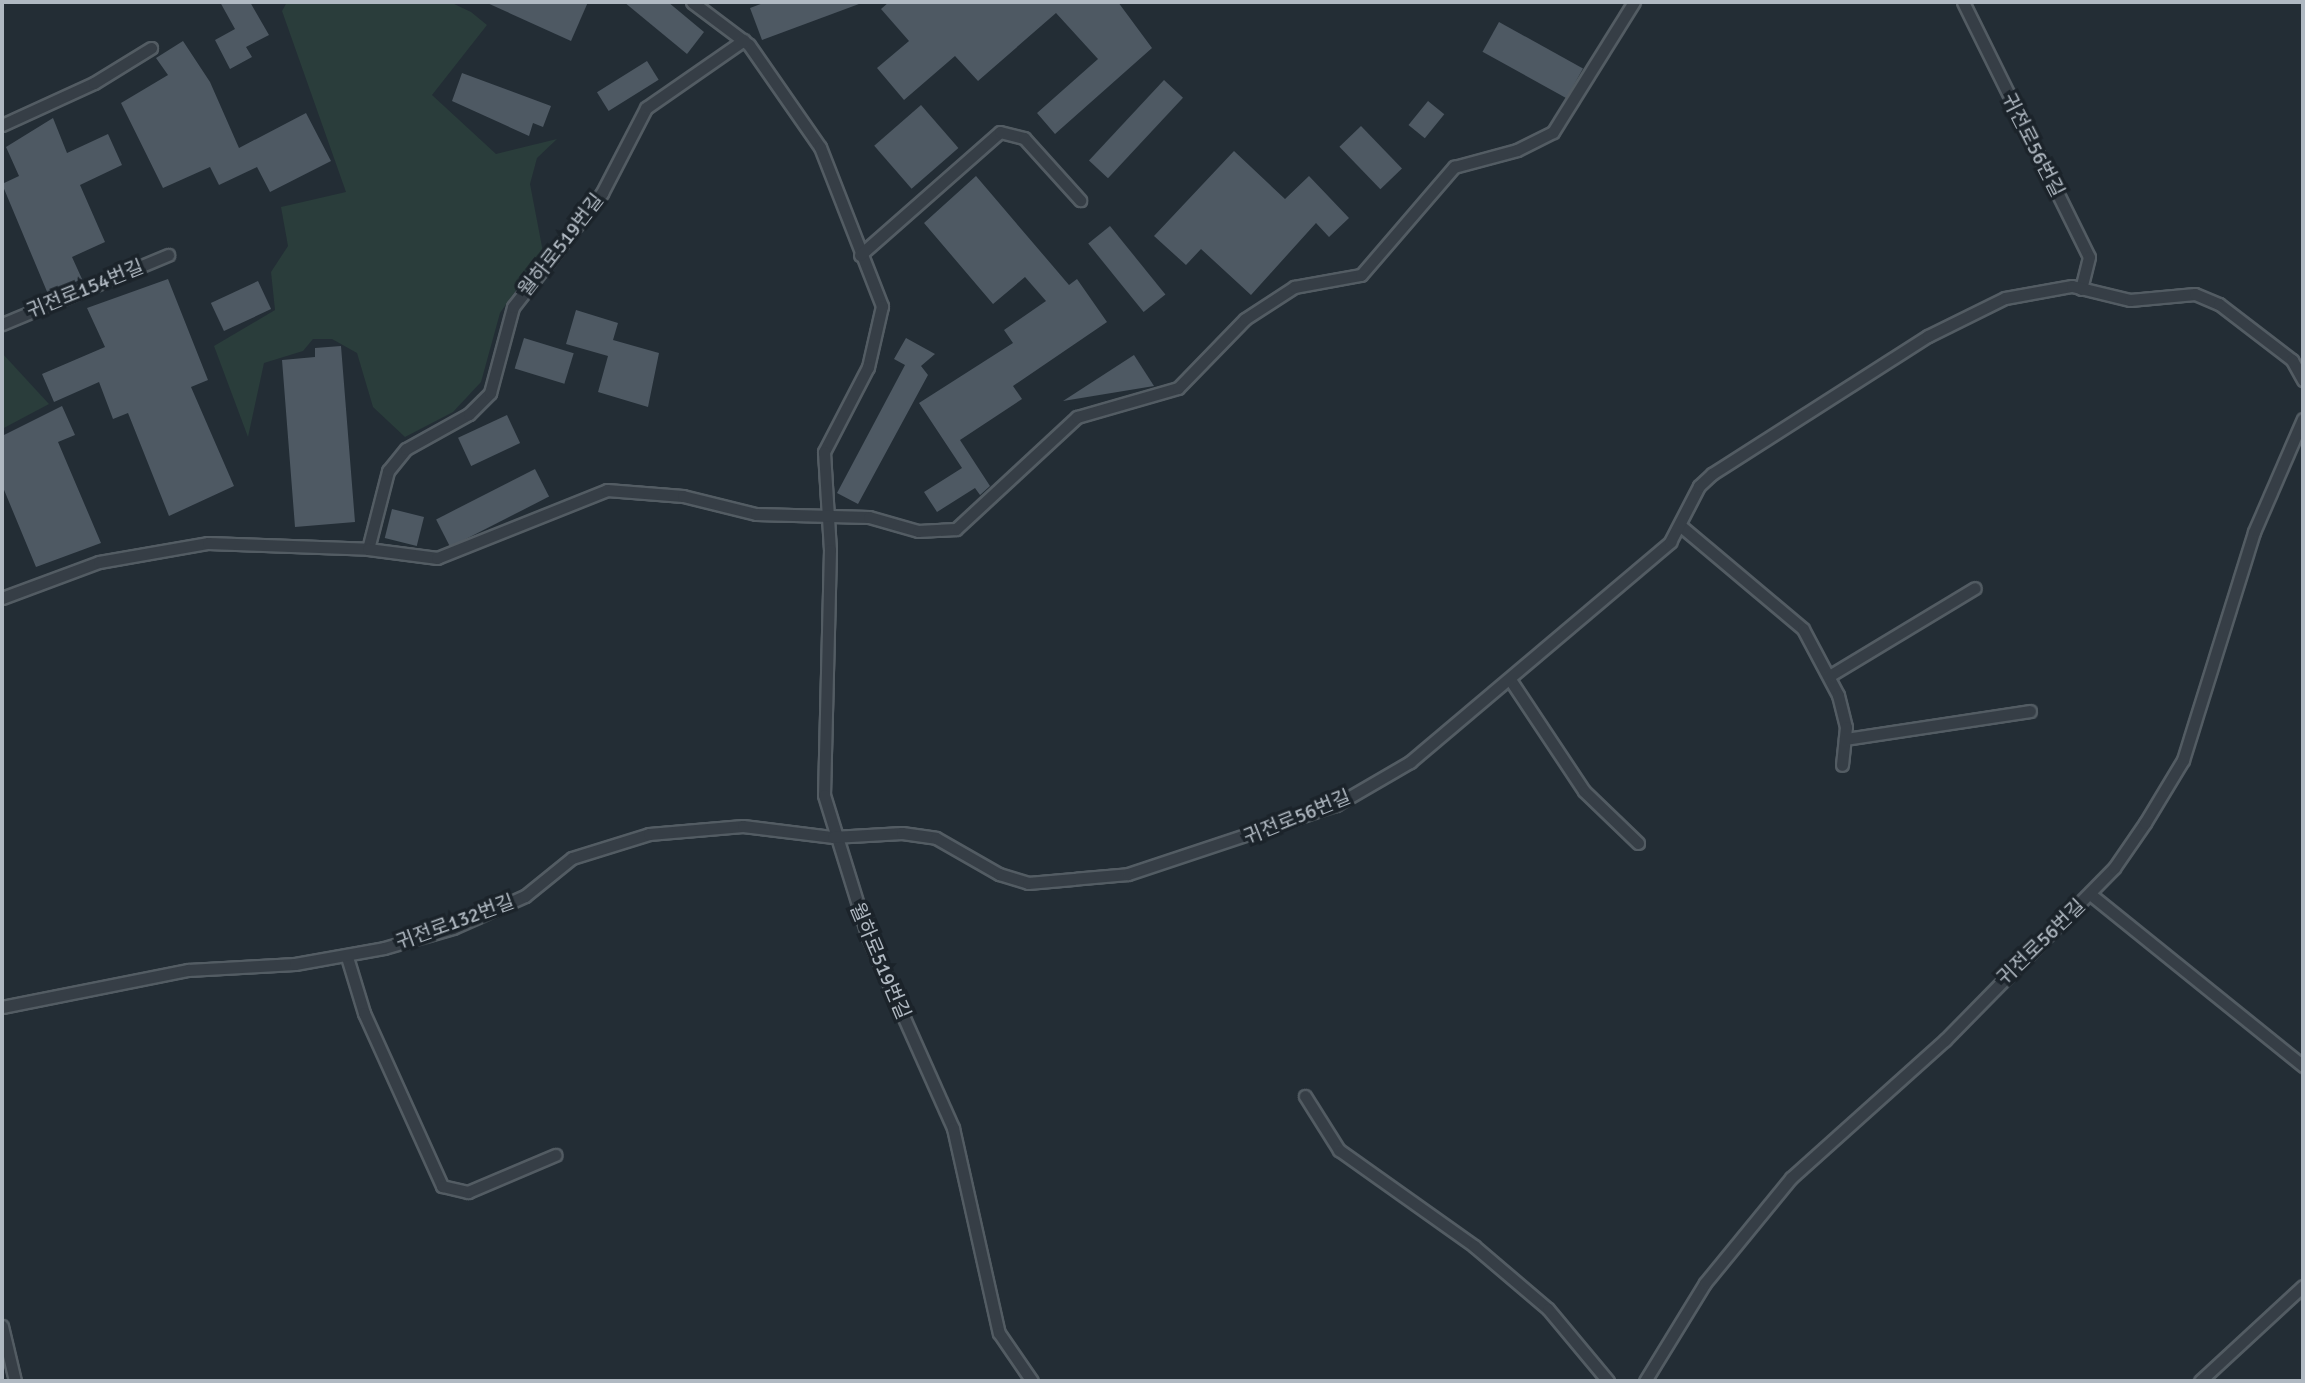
<!DOCTYPE html>
<html>
<head>
<meta charset="utf-8">
<style>
  body { margin:0 }
  #map { position:relative; width:2305px; height:1383px; overflow:hidden; background:#232d35; font-family:Signika,"Noto Sans KR",sans-serif }
  div>[style] { position:absolute }
  [style*='--x'] { left:calc(var(--x)*1px); top:calc(var(--y)*1px); width:calc(var(--w)*1px); rotate:calc(var(--a)*1deg) }
  .green>* { inset:0; background:#2a3d3b }
  .building>* { inset:0; background:#4e5963; transform-origin:0 0 }
  .roads { filter:drop-shadow(2px 0 #535c63) drop-shadow(-2px 0 #535c63) drop-shadow(0 2px #535c63) drop-shadow(0 -2px #535c63) }
  .lane>* { height:11px; margin:-5.5px; padding:0 5.5px; transform-origin:5.5px; border-radius:5.5px; background:#363e46 }
  span { translate:-50% -50%; white-space:nowrap; text-align:center; line-height:1.15; -webkit-text-stroke:7px #1b232a; paint-order:stroke }
  .street-label { font-size:20px; color:#b0b9c2 }
  .frame { position:absolute; inset:0; border:4px solid #b0b9c2; pointer-events:none }
</style>
</head>
<body>
<div id="map">
  <div class="green">
    <i style="clip-path:polygon(287px 2px,450px 2px,471px 12px,487px 25px,432px 95px,496px 154px,557px 139px,537px 158px,530px 184px,543px 252px,500px 313px,481px 382px,453px 412px,405px 437px,373px 407px,357px 353px,332px 339px,313px 339px,303px 351px,264px 363px,248px 437px,214px 346px,275px 310px,271px 272px,288px 246px,281px 207px,346px 192px,282px 11px)"></i>
    <i style="clip-path:polygon(2px 353px,49px 404px,2px 429px)"></i>
  </div>
  <div class="building">
    <i style="clip-path:polygon(220px 2px,250px 2px,269px 35px,246px 47px,252px 57px,230px 69px,215px 40px,235px 29px)"></i>
    <i style="clip-path:polygon(485px 2px,588px 2px,571px 41px)"></i>
    <i style="clip-path:polygon(624px 2px,668px 2px,704px 32px,687px 54px)"></i>
    <i style="clip-path:polygon(766px 2px,858px 2px,859px 4px,762px 40px,750px 8px)"></i>
    <i style="clip-path:polygon(889px 2px,1118px 2px,1152px 48px,1055px 134px,1037px 113px,1098px 59px,1056px 13px,978px 81px,955px 56px,904px 100px,877px 68px,909px 41px,881px 9px)"></i>
    <i style="left:1499px;top:22px;width:96px;height:34px;rotate:29deg"></i>
    <i style="clip-path:polygon(183px 41px,210px 82px,239px 148px,306px 113px,331px 161px,270px 192px,257px 167px,219px 185px,210px 167px,163px 188px,121px 103px,168px 75px,156px 58px)"></i>
    <i style="left:647px;top:61px;width:22px;height:59px;rotate:58deg"></i>
    <i style="clip-path:polygon(462px 73px,551px 106px,543px 127px,533px 123px,529px 136px,452px 101px)"></i>
    <i style="left:1164px;top:80px;width:26px;height:110px;rotate:43deg"></i>
    <i style="left:1428px;top:101px;width:21px;height:31px;rotate:39deg"></i>
    <i style="left:921px;top:105px;width:57px;height:62px;rotate:49deg"></i>
    <i style="clip-path:polygon(53px 118px,67px 153px,108px 134px,122px 165px,80px 185px,105px 242px,72px 257px,82px 279px,48px 294px,2px 184px,19px 176px,6px 147px)"></i>
    <i style="left:1361px;top:126px;width:59px;height:30px;rotate:46deg"></i>
    <i style="clip-path:polygon(1234px 151px,1285px 199px,1309px 176px,1349px 218px,1329px 237px,1316px 223px,1251px 295px,1201px 249px,1186px 265px,1154px 236px)"></i>
    <i style="clip-path:polygon(976px 176px,1069px 285px,1077px 279px,1107px 322px,1013px 386px,1022px 399px,960px 440px,990px 486px,980px 495px,975px 488px,937px 512px,924px 492px,962px 468px,919px 403px,1013px 343px,1004px 330px,1046px 301px,1025px 277px,993px 304px,924px 223px)"></i>
    <i style="left:1110px;top:226px;width:88px;height:28px;rotate:51deg"></i>
    <i style="clip-path:polygon(168px 279px,208px 380px,191px 387px,234px 486px,169px 516px,128px 413px,113px 419px,99px 382px,54px 402px,42px 374px,105px 347px,87px 308px)"></i>
    <i style="left:258px;top:281px;width:31px;height:52px;rotate:65deg"></i>
    <i style="clip-path:polygon(576px 310px,618px 323px,613px 340px,659px 353px,648px 407px,598px 392px,608px 356px,566px 344px)"></i>
    <i style="left:524px;top:338px;width:52px;height:32px;rotate:17deg"></i>
    <i style="clip-path:polygon(906px 338px,935px 354px,921px 366px,928px 375px,858px 504px,837px 493px,905px 365px,894px 359px)"></i>
    <i style="clip-path:polygon(341px 346px,355px 522px,295px 527px,282px 360px,315px 357px,315px 348px)"></i>
    <i style="clip-path:polygon(1134px 355px,1154px 386px,1063px 401px)"></i>
    <i style="clip-path:polygon(62px 406px,75px 435px,58px 442px,101px 543px,36px 567px,2px 485px,2px 436px)"></i>
    <i style="left:507px;top:415px;width:31px;height:54px;rotate:65deg"></i>
    <i style="left:535px;top:469px;width:31px;height:111px;rotate:63deg"></i>
    <i style="left:392px;top:509px;width:33px;height:30px;rotate:14deg"></i>
  </div>
  <div class="roads">
    <div class="lane">
      <i style="--x:692;--y:2;--w:71;--a:37"></i>
      <i style="--x:749;--y:45;--w:124;--a:55.2"></i>
      <i style="--x:820;--y:147;--w:171;--a:68.7"></i>
      <i style="--x:882;--y:306;--w:63;--a:102.9"></i>
      <i style="--x:868;--y:367;--w:96;--a:117.4"></i>
      <i style="--x:824;--y:452;--w:98;--a:86.5"></i>
      <i style="--x:830;--y:550;--w:245;--a:91.4"></i>
      <i style="--x:824;--y:795;--w:149;--a:72.8"></i>
      <i style="--x:868;--y:937;--w:209;--a:66"></i>
      <i style="--x:953;--y:1128;--w:210;--a:77.4"></i>
      <i style="--x:999;--y:1333;--w:58;--a:55.5"></i>
      <i style="--x:1963;--y:2;--w:284;--a:63.7"></i>
      <i style="--x:2089;--y:257;--w:33;--a:104"></i>
      <i style="--x:2;--y:125;--w:101;--a:-24.5"></i>
      <i style="--x:94;--y:83;--w:67;--a:-31.6"></i>
      <i style="--x:860;--y:255;--w:186;--a:-41.3"></i>
      <i style="--x:1000;--y:132;--w:25;--a:14"></i>
      <i style="--x:1024;--y:138;--w:84;--a:47.9"></i>
      <i style="--x:2;--y:324;--w:180;--a:-22.6"></i>
      <i style="--x:1682;--y:527;--w:158;--a:40.1"></i>
      <i style="--x:1803;--y:629;--w:75;--a:62.1"></i>
      <i style="--x:1838;--y:695;--w:33;--a:76"></i>
      <i style="--x:1846;--y:727;--w:38;--a:96"></i>
      <i style="--x:368;--y:549;--w:81;--a:-75.6"></i>
      <i style="--x:388;--y:471;--w:28;--a:-51"></i>
      <i style="--x:406;--y:449;--w:72;--a:-29.1"></i>
      <i style="--x:469;--y:414;--w:30;--a:-45"></i>
      <i style="--x:490;--y:393;--w:89;--a:-75"></i>
      <i style="--x:513;--y:307;--w:145;--a:-52"></i>
      <i style="--x:602;--y:193;--w:96;--a:-62.6"></i>
      <i style="--x:646;--y:108;--w:119;--a:-34.8"></i>
      <i style="--x:2;--y:598;--w:103;--a:-20.4"></i>
      <i style="--x:99;--y:562;--w:111;--a:-9.9"></i>
      <i style="--x:208;--y:543;--w:160;--a:2.1"></i>
      <i style="--x:368;--y:549;--w:70;--a:7.4"></i>
      <i style="--x:437;--y:558;--w:183;--a:-21.8"></i>
      <i style="--x:607;--y:490;--w:76;--a:4.5"></i>
      <i style="--x:683;--y:496;--w:75;--a:13.9"></i>
      <i style="--x:756;--y:514;--w:113;--a:1.5"></i>
      <i style="--x:869;--y:517;--w:51;--a:15.9"></i>
      <i style="--x:918;--y:531;--w:38;--a:-3"></i>
      <i style="--x:956;--y:529;--w:165;--a:-42.8"></i>
      <i style="--x:1077;--y:417;--w:105;--a:-16"></i>
      <i style="--x:1178;--y:388;--w:96;--a:-45.8"></i>
      <i style="--x:1245;--y:319;--w:59;--a:-33.1"></i>
      <i style="--x:1294;--y:287;--w:68;--a:-10.2"></i>
      <i style="--x:1361;--y:275;--w:143;--a:-49.3"></i>
      <i style="--x:1454;--y:167;--w:65;--a:-15.1"></i>
      <i style="--x:1517;--y:150;--w:40;--a:-26.6"></i>
      <i style="--x:1553;--y:132;--w:153;--a:-58.1"></i>
      <i style="--x:1829;--y:676;--w:170;--a:-31.1"></i>
      <i style="--x:1511;--y:681;--w:132;--a:56.4"></i>
      <i style="--x:1584;--y:791;--w:75;--a:43.9"></i>
      <i style="--x:1845;--y:739;--w:187;--a:-8.6"></i>
      <i style="--x:2090;--y:894;--w:274;--a:38.9"></i>
      <i style="--x:347;--y:957;--w:59;--a:73.1"></i>
      <i style="--x:364;--y:1013;--w:190;--a:65.7"></i>
      <i style="--x:442;--y:1186;--w:27;--a:13"></i>
      <i style="--x:468;--y:1192;--w:95;--a:-23"></i>
      <i style="--x:2;--y:1007;--w:190;--a:-11.3"></i>
      <i style="--x:188;--y:970;--w:107;--a:-3.2"></i>
      <i style="--x:295;--y:964;--w:90;--a:-10.2"></i>
      <i style="--x:384;--y:948;--w:72;--a:-16.2"></i>
      <i style="--x:453;--y:928;--w:79;--a:-24"></i>
      <i style="--x:525;--y:896;--w:60;--a:-39"></i>
      <i style="--x:572;--y:858;--w:81;--a:-17.3"></i>
      <i style="--x:649;--y:834;--w:94;--a:-4.9"></i>
      <i style="--x:743;--y:826;--w:91;--a:7"></i>
      <i style="--x:833;--y:837;--w:69;--a:-3.3"></i>
      <i style="--x:902;--y:833;--w:34;--a:8"></i>
      <i style="--x:936;--y:838;--w:73;--a:29.7"></i>
      <i style="--x:999;--y:874;--w:30;--a:17"></i>
      <i style="--x:1028;--y:883;--w:100;--a:-5.1"></i>
      <i style="--x:1128;--y:874;--w:219;--a:-18.4"></i>
      <i style="--x:1336;--y:805;--w:86;--a:-30.2"></i>
      <i style="--x:1410;--y:762;--w:341;--a:-40.2"></i>
      <i style="--x:1670;--y:542;--w:63;--a:-62.6"></i>
      <i style="--x:1699;--y:486;--w:18;--a:-43"></i>
      <i style="--x:1712;--y:474;--w:256;--a:-32.6"></i>
      <i style="--x:1928;--y:336;--w:86;--a:-26.3"></i>
      <i style="--x:2005;--y:298;--w:68;--a:-10.2"></i>
      <i style="--x:2072;--y:286;--w:60;--a:13.6"></i>
      <i style="--x:2130;--y:300;--w:65;--a:-5.3"></i>
      <i style="--x:2195;--y:294;--w:26;--a:23"></i>
      <i style="--x:2219;--y:304;--w:92;--a:37.5"></i>
      <i style="--x:2292;--y:360;--w:23;--a:61"></i>
      <i style="--x:1305;--y:1096;--w:64;--a:57.8"></i>
      <i style="--x:1339;--y:1150;--w:166;--a:35.4"></i>
      <i style="--x:1474;--y:1246;--w:97;--a:40.4"></i>
      <i style="--x:1548;--y:1309;--w:94;--a:50.2"></i>
      <i style="--x:2;--y:1326;--w:57;--a:76.7"></i>
      <i style="--x:1645;--y:1381;--w:115;--a:-58.5"></i>
      <i style="--x:1705;--y:1283;--w:136;--a:-50.7"></i>
      <i style="--x:1791;--y:1178;--w:207;--a:-41.9"></i>
      <i style="--x:1945;--y:1040;--w:241;--a:-45.5"></i>
      <i style="--x:2114;--y:868;--w:55;--a:-55.4"></i>
      <i style="--x:2145;--y:823;--w:74;--a:-58.9"></i>
      <i style="--x:2183;--y:760;--w:239;--a:-72.7"></i>
      <i style="--x:2254;--y:532;--w:123;--a:-66.6"></i>
      <i style="--x:2200;--y:1381;--w:140;--a:-42.7"></i>
    </div>
  </div>
  <div class="street-label">
    <span style="left:2033px;top:145px;rotate:63deg">귀전로56번길</span>
    <span style="left:561px;top:245px;rotate:-52deg">월하로519번길</span>
    <span style="left:85px;top:289px;rotate:-22deg">귀전로154번길</span>
    <span style="left:1297px;top:817px;rotate:-22deg">귀전로56번길</span>
    <span style="left:455px;top:922px;rotate:-20deg">귀전로132번길</span>
    <span style="left:2041px;top:942px;rotate:-44deg">귀전로56번길</span>
    <span style="left:880px;top:961px;rotate:67deg">월하로519번길</span>
  </div>
  <div class="frame"></div>
</div>
</body>
</html>
